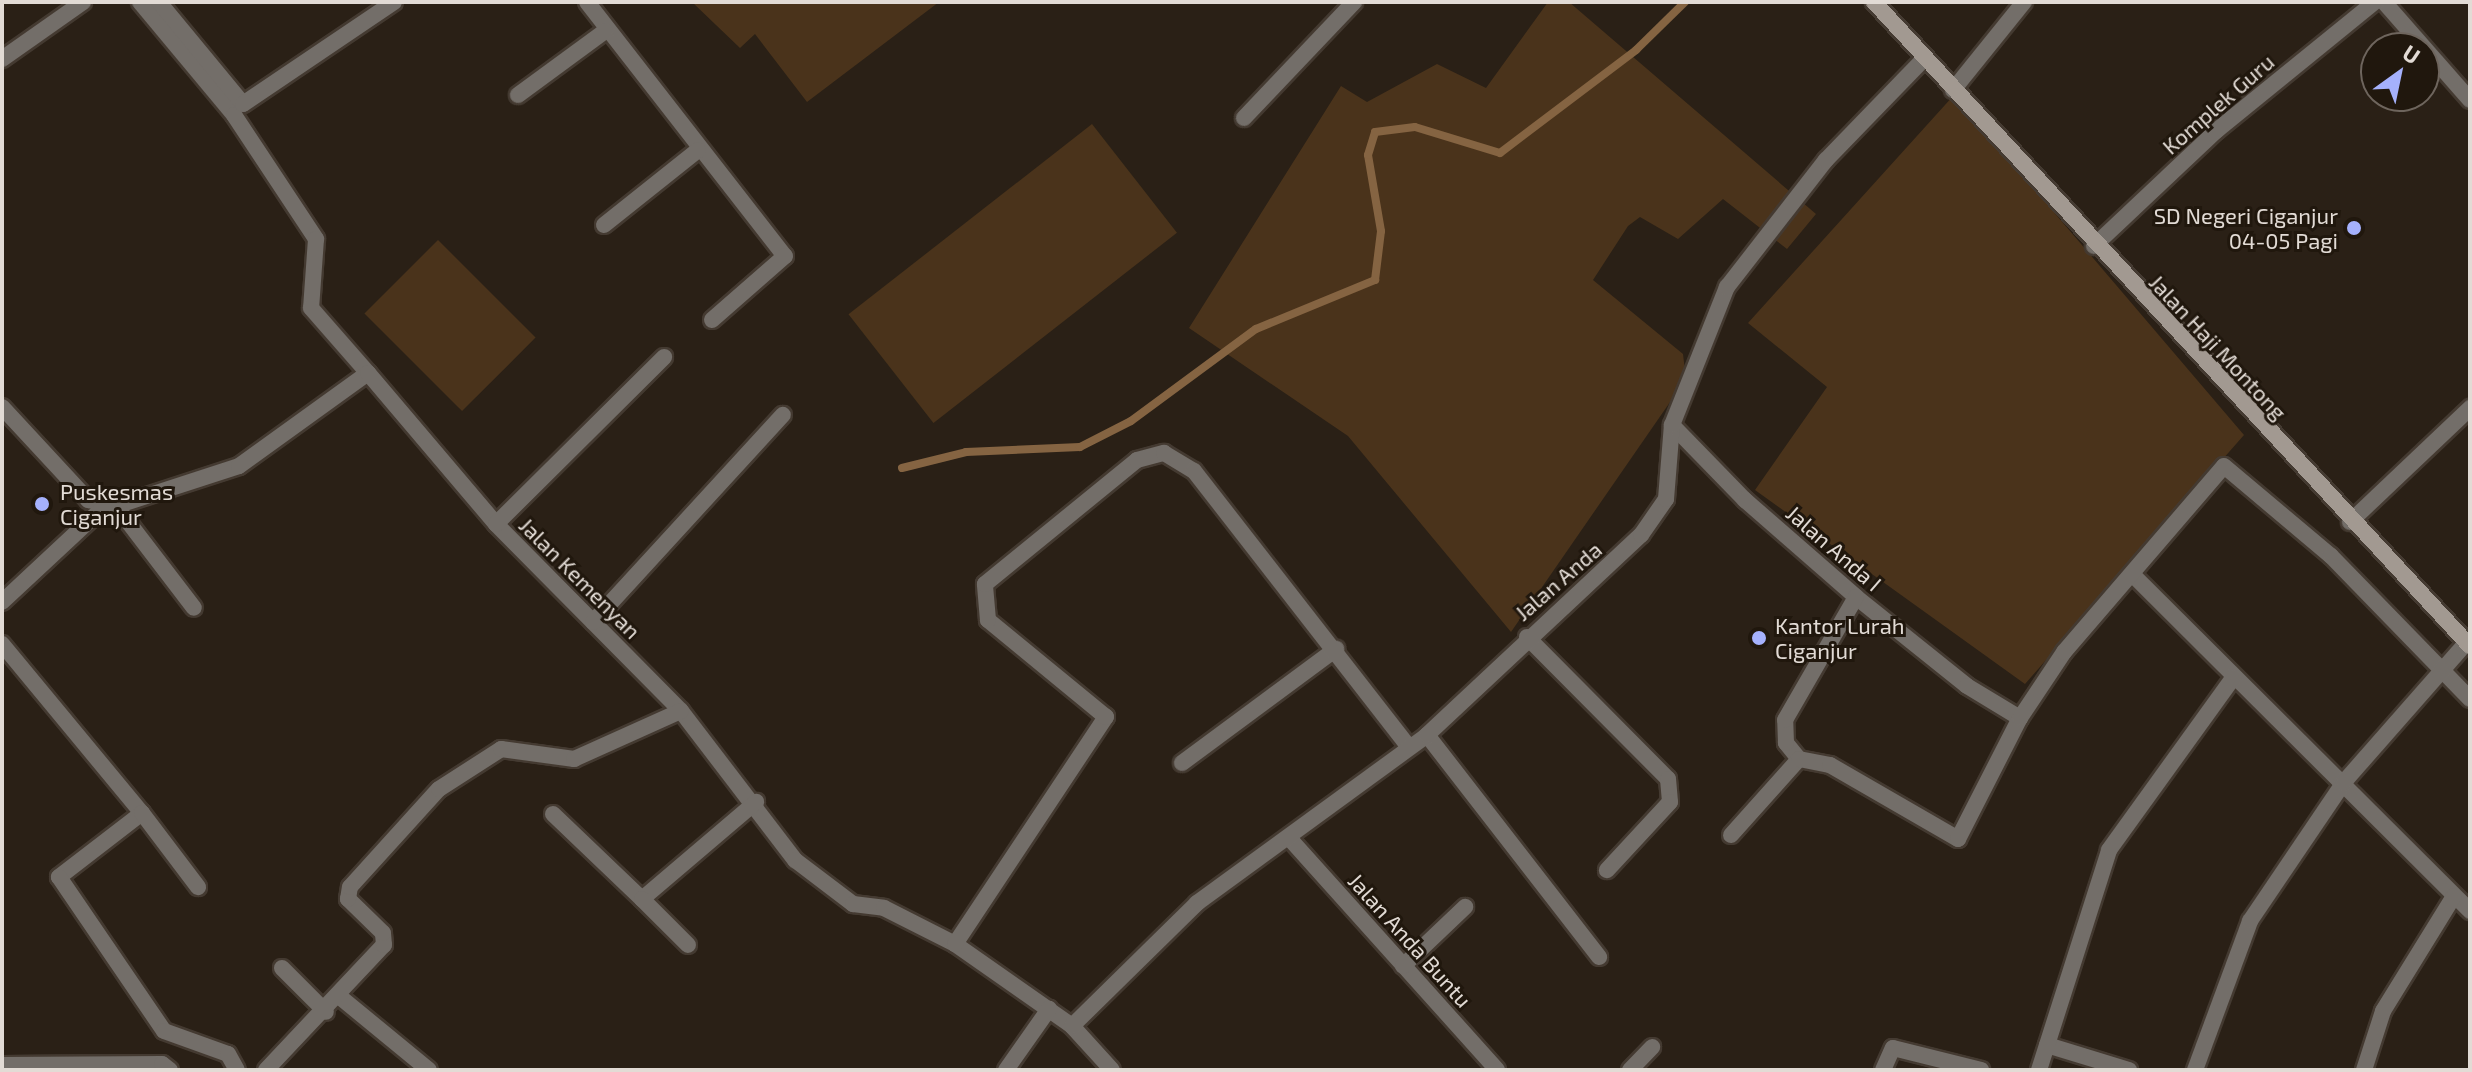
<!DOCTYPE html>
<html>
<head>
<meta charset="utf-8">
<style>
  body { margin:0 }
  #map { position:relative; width:2472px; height:1072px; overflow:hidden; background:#2a2016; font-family:"Exo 2",sans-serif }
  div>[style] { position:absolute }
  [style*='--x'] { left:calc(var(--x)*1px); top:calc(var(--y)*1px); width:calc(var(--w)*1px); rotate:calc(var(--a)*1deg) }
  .green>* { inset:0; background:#4a331b; transform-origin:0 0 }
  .stream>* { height:8px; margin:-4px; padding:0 4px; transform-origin:4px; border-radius:4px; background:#856442 }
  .roads { filter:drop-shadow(2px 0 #443a31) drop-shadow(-2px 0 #443a31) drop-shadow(0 2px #443a31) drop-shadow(0 -2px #443a31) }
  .street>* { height:16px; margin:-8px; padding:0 8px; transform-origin:8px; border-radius:8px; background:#736e69 }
  .secondary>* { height:16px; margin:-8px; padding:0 8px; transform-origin:8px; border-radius:8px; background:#a29991 }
  .dots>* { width:22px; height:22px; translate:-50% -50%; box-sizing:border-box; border:4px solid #20170d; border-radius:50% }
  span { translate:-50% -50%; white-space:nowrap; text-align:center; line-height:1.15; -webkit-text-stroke:6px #20170d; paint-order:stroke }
  .street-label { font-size:22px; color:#e2dbd5 }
  .poi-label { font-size:22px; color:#e2dbd5 }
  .right { translate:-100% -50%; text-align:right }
  .left { translate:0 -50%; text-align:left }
  .frame { position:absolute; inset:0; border:4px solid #e2dbd5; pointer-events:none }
  .north { position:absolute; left:2360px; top:32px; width:80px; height:80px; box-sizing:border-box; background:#20170d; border:2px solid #6e655d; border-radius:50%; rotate:33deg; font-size:22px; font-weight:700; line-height:32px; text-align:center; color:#e2dbd5 }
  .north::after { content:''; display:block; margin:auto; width:28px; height:36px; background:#a5b1fc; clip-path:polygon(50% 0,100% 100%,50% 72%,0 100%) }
</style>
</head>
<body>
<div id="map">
  <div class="green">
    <i style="clip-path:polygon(692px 2px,939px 2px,807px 102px,755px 34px,740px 48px)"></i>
    <i style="clip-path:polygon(1548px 2px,1569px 2px,1816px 214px,1787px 249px,1723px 199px,1678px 239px,1640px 217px,1628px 226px,1593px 280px,1683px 354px,1686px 379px,1511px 632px,1348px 436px,1189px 328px,1341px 86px,1367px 102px,1437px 64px,1486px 88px)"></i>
    <i style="clip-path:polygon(1954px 95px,2244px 435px,2025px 684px,1755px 490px,1827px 387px,1748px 323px)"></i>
    <i style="left:1092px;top:124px;width:138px;height:309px;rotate:52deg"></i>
    <i style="left:438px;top:240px;width:138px;height:104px;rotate:45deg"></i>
  </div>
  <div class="stream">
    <i style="--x:902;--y:468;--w:66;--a:-14"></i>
    <i style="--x:966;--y:452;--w:114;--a:-2.5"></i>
    <i style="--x:1080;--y:447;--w:57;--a:-27"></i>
    <i style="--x:1131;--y:421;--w:155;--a:-36.4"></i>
    <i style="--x:1256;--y:329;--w:129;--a:-22.4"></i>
    <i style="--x:1375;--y:280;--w:49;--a:-83"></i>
    <i style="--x:1381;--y:231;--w:77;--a:-99.7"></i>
    <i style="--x:1368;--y:155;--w:24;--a:-73"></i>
    <i style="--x:1375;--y:132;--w:40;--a:-7.1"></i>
    <i style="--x:1415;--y:127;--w:89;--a:17"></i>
    <i style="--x:1500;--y:153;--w:171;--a:-37.1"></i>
    <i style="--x:1636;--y:50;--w:69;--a:-44.4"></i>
  </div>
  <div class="roads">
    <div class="street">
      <i style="--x:140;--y:2;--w:147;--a:50.2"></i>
      <i style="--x:234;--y:115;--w:149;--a:56.5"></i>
      <i style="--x:316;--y:239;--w:69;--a:94.1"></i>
      <i style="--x:311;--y:308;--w:86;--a:48.8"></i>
      <i style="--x:159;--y:2;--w:132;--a:50.5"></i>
      <i style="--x:243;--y:104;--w:182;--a:-34"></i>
      <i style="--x:587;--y:2;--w:322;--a:52.1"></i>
      <i style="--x:785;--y:256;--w:97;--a:138.8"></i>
      <i style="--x:2384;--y:2;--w:130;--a:48.7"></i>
      <i style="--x:2;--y:59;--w:99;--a:-35.1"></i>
      <i style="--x:1953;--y:90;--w:113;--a:-51.1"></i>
      <i style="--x:518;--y:95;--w:108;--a:-36.3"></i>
      <i style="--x:1244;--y:118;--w:160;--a:-46.5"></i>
      <i style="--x:604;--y:225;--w:120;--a:-38.6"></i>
      <i style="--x:2094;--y:246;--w:168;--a:-43.3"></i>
      <i style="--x:2216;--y:131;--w:205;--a:-39.1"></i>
      <i style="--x:2;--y:407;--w:127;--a:47.2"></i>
      <i style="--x:88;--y:500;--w:29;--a:12"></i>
      <i style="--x:116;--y:506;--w:129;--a:-18"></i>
      <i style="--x:239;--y:466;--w:159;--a:-35.8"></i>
      <i style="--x:368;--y:373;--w:198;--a:49.7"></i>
      <i style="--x:496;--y:524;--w:263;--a:45.3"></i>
      <i style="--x:681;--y:711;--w:188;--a:52.6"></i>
      <i style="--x:795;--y:860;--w:73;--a:37.2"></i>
      <i style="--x:853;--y:904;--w:31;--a:7"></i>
      <i style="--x:884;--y:908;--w:80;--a:26.9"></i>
      <i style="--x:955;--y:944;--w:143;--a:35"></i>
      <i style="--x:1072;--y:1026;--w:59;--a:47.7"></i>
      <i style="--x:1672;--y:425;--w:105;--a:45.8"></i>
      <i style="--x:1745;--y:500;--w:147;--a:41.1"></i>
      <i style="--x:1856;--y:597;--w:142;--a:38.7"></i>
      <i style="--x:1967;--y:686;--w:62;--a:31.1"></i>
      <i style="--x:116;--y:506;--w:128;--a:52.6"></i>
      <i style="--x:2350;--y:522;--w:166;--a:-43.5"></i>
      <i style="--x:496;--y:524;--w:237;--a:-44.8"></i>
      <i style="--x:2133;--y:575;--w:476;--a:44.9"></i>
      <i style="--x:2;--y:602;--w:141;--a:-43"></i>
      <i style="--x:593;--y:622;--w:281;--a:-47.5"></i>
      <i style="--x:1527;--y:637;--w:200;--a:45.2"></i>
      <i style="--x:1668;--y:779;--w:23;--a:85"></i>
      <i style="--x:1670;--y:802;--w:93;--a:132.8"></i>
      <i style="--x:2;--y:644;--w:219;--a:50.4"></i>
      <i style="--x:142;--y:813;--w:105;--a:142.4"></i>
      <i style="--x:59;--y:877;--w:186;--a:55.7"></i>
      <i style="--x:164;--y:1031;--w:68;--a:19.8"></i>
      <i style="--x:228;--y:1054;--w:18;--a:61"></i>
      <i style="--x:1427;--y:735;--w:281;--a:52.2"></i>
      <i style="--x:1799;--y:759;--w:21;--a:-129"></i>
      <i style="--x:1786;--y:743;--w:23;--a:-92"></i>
      <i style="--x:1785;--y:720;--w:142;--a:-60"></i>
      <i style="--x:1182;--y:763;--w:192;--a:-36.5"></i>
      <i style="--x:142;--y:813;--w:93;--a:52.9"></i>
      <i style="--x:553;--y:814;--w:123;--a:43.7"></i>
      <i style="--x:642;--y:899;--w:150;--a:-40.4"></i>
      <i style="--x:1731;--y:835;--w:102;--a:-48.2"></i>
      <i style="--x:1799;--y:759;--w:32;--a:11"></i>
      <i style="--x:1830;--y:765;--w:148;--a:30"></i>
      <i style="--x:1958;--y:839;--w:136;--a:-62.9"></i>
      <i style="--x:2020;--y:718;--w:79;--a:-56.3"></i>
      <i style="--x:2064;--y:652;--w:245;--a:-49.3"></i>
      <i style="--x:2224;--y:466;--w:140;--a:40.1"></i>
      <i style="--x:2331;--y:556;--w:199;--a:45.8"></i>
      <i style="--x:1290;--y:839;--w:310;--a:48.1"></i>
      <i style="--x:642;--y:899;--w:65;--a:45"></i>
      <i style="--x:955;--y:944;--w:273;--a:-56.4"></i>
      <i style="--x:1106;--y:717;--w:153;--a:-140.6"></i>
      <i style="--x:988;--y:620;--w:36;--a:-95"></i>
      <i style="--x:985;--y:584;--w:196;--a:-39.2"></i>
      <i style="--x:1137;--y:460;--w:28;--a:-15"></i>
      <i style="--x:1164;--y:453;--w:35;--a:31"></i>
      <i style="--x:1194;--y:471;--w:350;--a:52.1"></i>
      <i style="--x:1403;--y:966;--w:86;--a:-43.6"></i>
      <i style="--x:282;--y:968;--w:62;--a:45"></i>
      <i style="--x:340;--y:997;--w:115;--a:39.4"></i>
      <i style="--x:1072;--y:1026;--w:175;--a:-44.5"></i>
      <i style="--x:1197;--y:903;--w:285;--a:-36.1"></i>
      <i style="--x:1427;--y:735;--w:293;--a:-43.1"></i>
      <i style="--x:1641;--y:535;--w:44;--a:-55.2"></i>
      <i style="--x:1666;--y:499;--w:74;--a:-85.4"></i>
      <i style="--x:1672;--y:425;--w:149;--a:-68.3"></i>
      <i style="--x:1727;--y:287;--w:161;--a:-52.1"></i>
      <i style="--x:1826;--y:160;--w:139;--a:-45.9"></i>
      <i style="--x:2047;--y:1045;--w:86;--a:17"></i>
      <i style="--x:2;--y:1065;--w:160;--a:-0.4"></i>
      <i style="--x:162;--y:1064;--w:10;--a:37"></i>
      <i style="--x:266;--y:1070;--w:172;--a:-46.7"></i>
      <i style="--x:384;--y:945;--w:12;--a:-95"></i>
      <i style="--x:383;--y:933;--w:49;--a:-135.8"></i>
      <i style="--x:348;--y:899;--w:12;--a:-81"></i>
      <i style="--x:350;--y:887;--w:132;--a:-47.8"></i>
      <i style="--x:439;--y:789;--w:74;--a:-32.8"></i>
      <i style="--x:501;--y:749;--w:74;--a:7.8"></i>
      <i style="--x:574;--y:759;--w:117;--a:-24.2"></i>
      <i style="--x:1006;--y:1070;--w:75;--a:-54.8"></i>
      <i style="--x:1630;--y:1070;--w:32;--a:-46"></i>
      <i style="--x:1883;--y:1070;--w:24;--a:-66"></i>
      <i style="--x:1893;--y:1048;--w:91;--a:14"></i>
      <i style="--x:2039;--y:1070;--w:231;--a:-72.3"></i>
      <i style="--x:2109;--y:850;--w:213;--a:-54.2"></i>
      <i style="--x:2195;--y:1070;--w:159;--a:-69.7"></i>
      <i style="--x:2250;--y:921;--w:168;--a:-55.9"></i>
      <i style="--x:2344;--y:782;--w:185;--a:-48.7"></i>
      <i style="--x:2364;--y:1070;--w:62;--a:-72.1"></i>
      <i style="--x:2383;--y:1011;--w:135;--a:-58.3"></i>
    </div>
    <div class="secondary">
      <i style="--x:1874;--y:2;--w:877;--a:47.22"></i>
    </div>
  </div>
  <div class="dots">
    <i style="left:2354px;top:228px;background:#a5b1fc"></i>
    <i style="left:42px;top:504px;background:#a5b1fc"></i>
    <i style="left:1759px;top:638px;background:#a5b1fc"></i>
  </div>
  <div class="street-label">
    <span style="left:2218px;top:104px;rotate:-41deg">Komplek Guru</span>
    <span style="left:2218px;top:347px;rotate:47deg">Jalan Haji Montong</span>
    <span style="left:1834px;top:548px;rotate:41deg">Jalan Anda I</span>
    <span style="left:580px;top:578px;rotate:45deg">Jalan Kemenyan</span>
    <span style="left:1558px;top:581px;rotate:-41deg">Jalan Anda</span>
    <span style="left:1410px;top:940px;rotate:48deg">Jalan Anda Buntu</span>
  </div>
  <div class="poi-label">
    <span class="right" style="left:2338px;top:228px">SD Negeri Ciganjur<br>04-05 Pagi</span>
    <span class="left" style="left:60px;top:504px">Puskesmas<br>Ciganjur</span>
    <span class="left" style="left:1775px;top:638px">Kantor Lurah<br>Ciganjur</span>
  </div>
  <div class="frame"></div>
  <div class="north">U</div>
</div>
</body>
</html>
